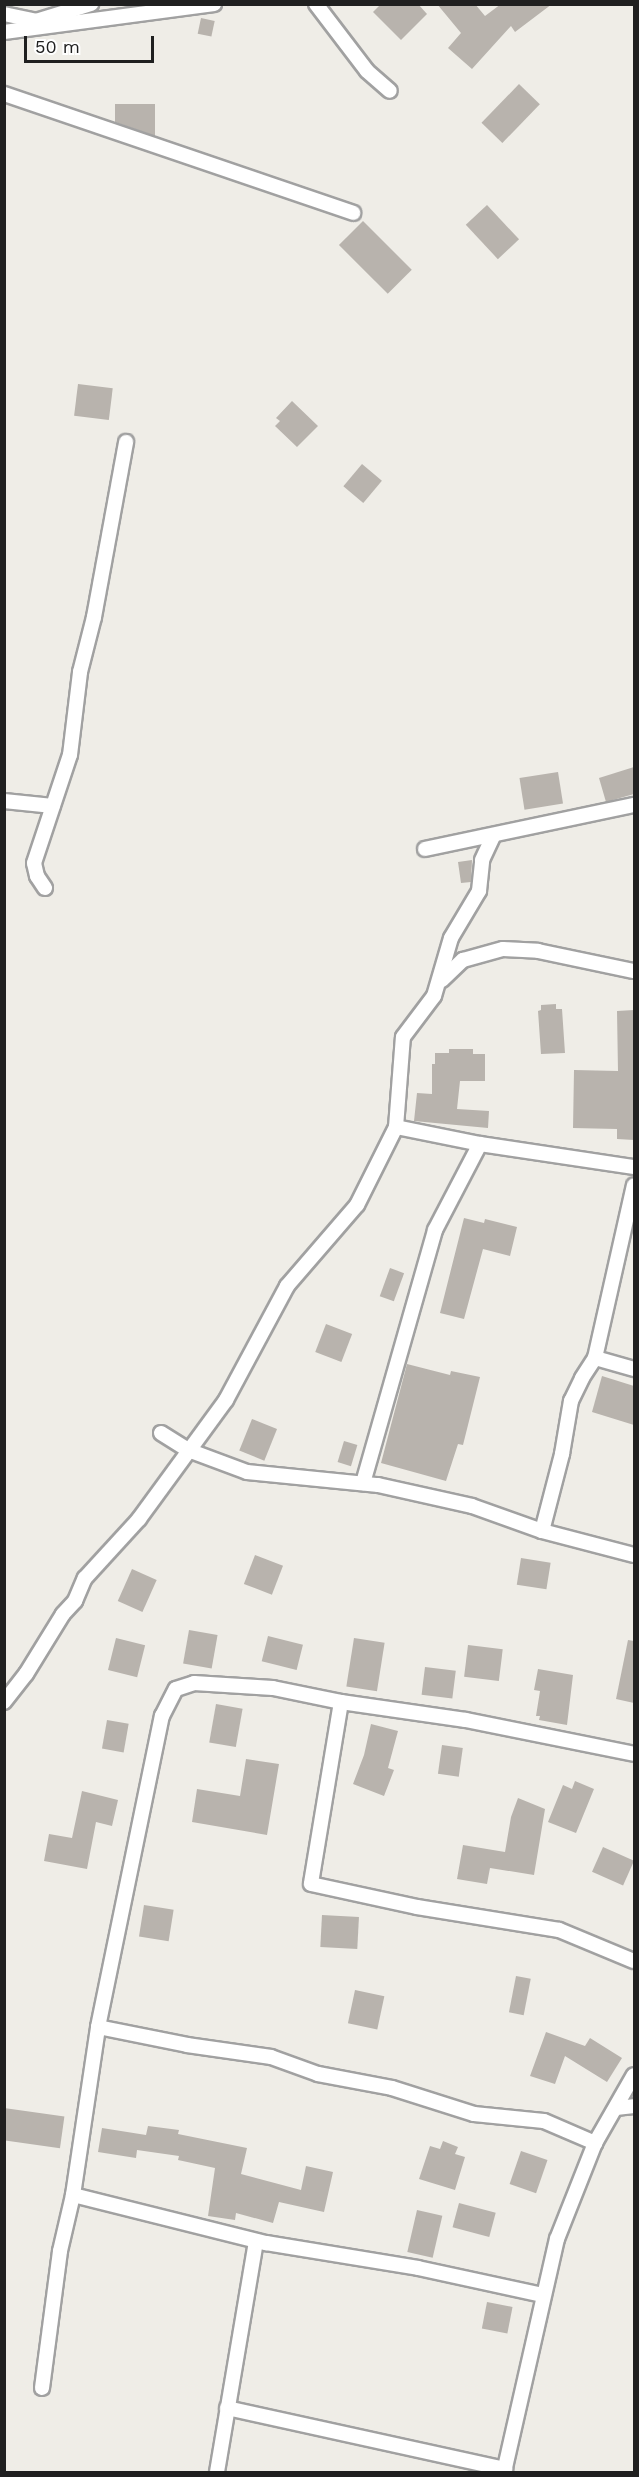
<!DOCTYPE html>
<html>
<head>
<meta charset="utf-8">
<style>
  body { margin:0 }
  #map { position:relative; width:639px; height:2477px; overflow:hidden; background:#efede7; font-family:"Work Sans",sans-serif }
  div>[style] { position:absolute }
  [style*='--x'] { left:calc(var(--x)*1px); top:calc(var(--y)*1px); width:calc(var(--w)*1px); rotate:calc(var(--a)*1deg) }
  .building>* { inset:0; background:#b8b3ad; transform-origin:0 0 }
  .roads { filter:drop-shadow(2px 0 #a1a1a1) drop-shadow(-2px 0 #a1a1a1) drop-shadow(0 2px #a1a1a1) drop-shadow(0 -2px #a1a1a1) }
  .minor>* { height:14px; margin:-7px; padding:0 7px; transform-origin:7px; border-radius:7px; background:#fff }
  span { translate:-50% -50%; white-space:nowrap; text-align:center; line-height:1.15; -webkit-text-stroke:6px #fff; paint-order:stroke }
  .frame { position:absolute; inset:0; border:6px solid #202020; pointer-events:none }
  .scale { position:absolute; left:24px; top:36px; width:130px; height:27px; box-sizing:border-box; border:3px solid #202020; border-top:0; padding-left:8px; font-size:18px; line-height:21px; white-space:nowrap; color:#202020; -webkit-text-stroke:4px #fff; paint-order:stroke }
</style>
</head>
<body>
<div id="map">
  <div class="building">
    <i style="clip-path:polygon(381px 4px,418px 4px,427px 14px,401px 40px,373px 12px)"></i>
    <i style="clip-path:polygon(437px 4px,475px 4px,485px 16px,501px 4px,552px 4px,515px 32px,511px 26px,472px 69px,448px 48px,461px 33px)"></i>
    <i style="left:201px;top:18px;width:14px;height:16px;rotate:12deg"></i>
    <i style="left:519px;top:84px;width:29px;height:54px;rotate:44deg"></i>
    <i style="clip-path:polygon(115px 104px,155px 104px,155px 136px,115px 122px)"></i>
    <i style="left:487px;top:205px;width:47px;height:29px;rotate:47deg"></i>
    <i style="left:363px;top:221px;width:69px;height:34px;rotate:45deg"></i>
    <i style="left:78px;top:384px;width:35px;height:32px;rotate:7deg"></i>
    <i style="clip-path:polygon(292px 401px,318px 426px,297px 447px,275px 426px,280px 421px,276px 418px)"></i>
    <i style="left:362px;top:464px;width:26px;height:29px;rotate:40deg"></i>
    <i style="clip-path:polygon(634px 767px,634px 794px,606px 802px,599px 778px)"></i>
    <i style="left:558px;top:772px;width:32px;height:39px;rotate:81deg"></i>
    <i style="clip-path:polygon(472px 860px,471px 882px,461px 883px,458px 862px)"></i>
    <i style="clip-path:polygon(556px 1004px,556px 1009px,562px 1009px,565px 1053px,541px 1054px,538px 1011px,541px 1010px,541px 1005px)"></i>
    <i style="clip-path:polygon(634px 1010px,634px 1140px,617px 1139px,617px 1129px,573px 1128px,574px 1070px,618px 1071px,617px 1011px)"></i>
    <i style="clip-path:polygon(449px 1049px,473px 1049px,473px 1054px,485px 1054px,485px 1081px,460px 1081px,457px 1109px,489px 1111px,488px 1128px,414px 1121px,417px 1093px,432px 1094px,432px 1064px,435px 1064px,435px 1053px,449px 1053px)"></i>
    <i style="clip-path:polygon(464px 1218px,484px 1223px,485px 1219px,517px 1227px,510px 1256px,483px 1249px,464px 1319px,440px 1313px)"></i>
    <i style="left:390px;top:1268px;width:15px;height:30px;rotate:20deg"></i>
    <i style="left:326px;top:1324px;width:28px;height:30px;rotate:21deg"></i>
    <i style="clip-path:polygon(407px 1364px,450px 1375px,451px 1371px,480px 1377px,463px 1445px,458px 1444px,446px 1481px,381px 1463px)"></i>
    <i style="clip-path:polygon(602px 1376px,634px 1386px,634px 1425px,592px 1412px)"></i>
    <i style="left:252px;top:1419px;width:27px;height:34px;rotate:22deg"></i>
    <i style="left:344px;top:1441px;width:14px;height:22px;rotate:17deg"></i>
    <i style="left:255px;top:1555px;width:30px;height:31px;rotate:21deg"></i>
    <i style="left:521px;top:1558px;width:30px;height:27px;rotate:9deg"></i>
    <i style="left:132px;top:1569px;width:27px;height:35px;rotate:24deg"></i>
    <i style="left:189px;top:1630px;width:29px;height:34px;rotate:10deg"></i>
    <i style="left:268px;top:1636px;width:36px;height:26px;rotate:14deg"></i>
    <i style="left:116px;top:1638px;width:30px;height:33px;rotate:14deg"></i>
    <i style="left:354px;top:1638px;width:31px;height:49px;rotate:9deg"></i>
    <i style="clip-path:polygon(628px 1640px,634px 1641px,634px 1703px,616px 1699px)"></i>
    <i style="left:468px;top:1645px;width:35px;height:32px;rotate:7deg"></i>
    <i style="left:425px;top:1667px;width:31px;height:28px;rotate:7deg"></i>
    <i style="clip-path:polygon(538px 1669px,573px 1675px,567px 1725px,539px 1720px,540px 1716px,536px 1716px,540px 1691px,534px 1690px)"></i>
    <i style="left:216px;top:1704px;width:27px;height:39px;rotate:10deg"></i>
    <i style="left:107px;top:1720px;width:22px;height:29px;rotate:10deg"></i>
    <i style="clip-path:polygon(371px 1724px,398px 1731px,388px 1768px,394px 1770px,384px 1796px,353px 1784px,364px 1755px)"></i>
    <i style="left:442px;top:1745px;width:21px;height:29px;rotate:8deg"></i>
    <i style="clip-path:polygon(246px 1759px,279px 1764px,267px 1835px,192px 1822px,197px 1789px,240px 1796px)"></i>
    <i style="clip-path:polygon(575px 1781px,594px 1789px,576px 1833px,548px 1822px,563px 1785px,572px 1789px)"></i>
    <i style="clip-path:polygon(82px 1791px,118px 1800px,112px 1826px,96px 1822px,87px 1869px,44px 1861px,49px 1834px,72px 1838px)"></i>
    <i style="clip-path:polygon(518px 1798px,545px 1809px,534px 1875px,490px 1868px,487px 1884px,457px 1879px,463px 1845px,505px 1852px,511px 1817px)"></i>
    <i style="left:603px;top:1847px;width:34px;height:27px;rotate:24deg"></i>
    <i style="left:144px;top:1905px;width:30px;height:32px;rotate:9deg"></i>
    <i style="left:322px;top:1915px;width:37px;height:32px;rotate:3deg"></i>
    <i style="left:516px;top:1976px;width:15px;height:37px;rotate:11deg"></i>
    <i style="left:355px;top:1990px;width:30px;height:34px;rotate:12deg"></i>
    <i style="clip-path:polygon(546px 2032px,585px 2046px,590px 2038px,622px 2058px,607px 2082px,565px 2056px,555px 2084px,530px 2076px)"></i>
    <i style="left:4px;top:2108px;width:61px;height:32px;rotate:8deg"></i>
    <i style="clip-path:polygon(148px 2126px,179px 2130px,178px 2134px,247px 2148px,241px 2174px,301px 2190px,306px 2166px,333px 2172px,324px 2212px,279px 2202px,273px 2223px,236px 2213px,235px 2220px,208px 2216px,215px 2168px,178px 2160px,179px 2156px,137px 2150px,136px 2158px,98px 2152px,102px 2128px,146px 2135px)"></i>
    <i style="clip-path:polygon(443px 2141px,458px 2147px,455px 2154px,465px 2157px,455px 2190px,419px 2179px,430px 2146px,440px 2149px)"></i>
    <i style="left:521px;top:2151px;width:28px;height:35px;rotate:19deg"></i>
    <i style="left:459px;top:2203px;width:38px;height:25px;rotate:15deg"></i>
    <i style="left:417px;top:2210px;width:26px;height:43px;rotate:13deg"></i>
    <i style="left:487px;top:2302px;width:26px;height:27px;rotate:11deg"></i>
  </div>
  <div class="roads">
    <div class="minor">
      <i style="--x:316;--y:4;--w:84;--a:52.7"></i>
      <i style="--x:367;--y:71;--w:30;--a:41"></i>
      <i style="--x:4;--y:14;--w:33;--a:12"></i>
      <i style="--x:36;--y:21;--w:58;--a:-17.2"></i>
      <i style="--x:4;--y:32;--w:212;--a:-7.6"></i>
      <i style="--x:4;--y:94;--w:369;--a:18.8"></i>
      <i style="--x:4;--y:801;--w:49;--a:5.8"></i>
      <i style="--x:425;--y:849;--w:214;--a:-11.9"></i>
      <i style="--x:45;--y:888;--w:14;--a:-124"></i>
      <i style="--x:37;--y:876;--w:13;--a:-103"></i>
      <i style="--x:34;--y:863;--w:114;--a:-71.6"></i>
      <i style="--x:70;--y:755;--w:84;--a:-83.1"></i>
      <i style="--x:80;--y:672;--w:57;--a:-75.7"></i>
      <i style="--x:94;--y:617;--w:178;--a:-79.6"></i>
      <i style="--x:442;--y:980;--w:29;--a:-44"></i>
      <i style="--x:463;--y:960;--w:41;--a:-15.4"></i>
      <i style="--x:503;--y:949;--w:35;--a:3"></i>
      <i style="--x:538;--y:951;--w:98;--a:11.8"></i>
      <i style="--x:396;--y:1127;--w:86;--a:11.4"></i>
      <i style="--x:480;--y:1144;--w:156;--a:8.5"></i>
      <i style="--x:595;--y:1358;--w:41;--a:15.8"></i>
      <i style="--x:161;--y:1433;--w:32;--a:32"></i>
      <i style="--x:188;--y:1450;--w:63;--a:20.4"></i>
      <i style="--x:247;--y:1472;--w:132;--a:5.7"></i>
      <i style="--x:378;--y:1485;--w:96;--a:12.6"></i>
      <i style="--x:472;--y:1506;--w:74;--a:19.7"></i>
      <i style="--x:542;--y:1531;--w:95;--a:14.6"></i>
      <i style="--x:363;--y:1483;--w:263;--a:-74.1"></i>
      <i style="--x:435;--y:1230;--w:97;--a:-62.4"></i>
      <i style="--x:542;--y:1531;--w:80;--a:-75.4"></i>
      <i style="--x:562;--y:1454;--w:54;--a:-80.4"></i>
      <i style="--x:571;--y:1401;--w:25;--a:-64"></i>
      <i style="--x:582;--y:1378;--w:24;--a:-57"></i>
      <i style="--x:595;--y:1358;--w:177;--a:-77.3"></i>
      <i style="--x:4;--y:1702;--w:36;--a:-52"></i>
      <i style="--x:26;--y:1674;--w:70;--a:-58.3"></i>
      <i style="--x:63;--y:1614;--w:18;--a:-47"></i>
      <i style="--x:75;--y:1601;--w:25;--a:-67"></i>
      <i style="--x:85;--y:1578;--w:80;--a:-47.5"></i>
      <i style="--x:139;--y:1519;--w:147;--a:-53.8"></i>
      <i style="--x:226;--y:1400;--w:129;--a:-61.8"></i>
      <i style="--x:287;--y:1286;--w:107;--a:-49.2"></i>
      <i style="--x:357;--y:1205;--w:87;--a:-63.4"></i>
      <i style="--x:396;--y:1127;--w:90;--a:-85.6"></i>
      <i style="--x:403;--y:1037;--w:51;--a:-52.9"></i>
      <i style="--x:434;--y:996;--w:60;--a:-73.7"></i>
      <i style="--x:451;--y:938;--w:55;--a:-59.2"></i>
      <i style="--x:479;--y:891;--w:31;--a:-84"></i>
      <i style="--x:482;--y:860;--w:26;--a:-65"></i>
      <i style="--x:341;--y:1702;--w:184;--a:99.4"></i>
      <i style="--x:311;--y:1884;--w:108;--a:12.2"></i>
      <i style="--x:417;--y:1907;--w:144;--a:9.2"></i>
      <i style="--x:559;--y:1930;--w:81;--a:22.5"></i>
      <i style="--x:98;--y:2027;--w:91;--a:11.4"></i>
      <i style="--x:187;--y:2045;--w:85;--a:8.1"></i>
      <i style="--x:271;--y:2057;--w:50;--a:19.9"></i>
      <i style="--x:318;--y:2074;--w:75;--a:10.7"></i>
      <i style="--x:392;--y:2088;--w:86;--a:17.6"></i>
      <i style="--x:474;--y:2114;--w:70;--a:5.7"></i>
      <i style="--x:544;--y:2121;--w:56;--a:23.3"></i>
      <i style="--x:616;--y:2108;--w:18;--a:-6"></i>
      <i style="--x:73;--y:2195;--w:199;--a:14"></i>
      <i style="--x:266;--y:2243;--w:154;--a:9.3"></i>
      <i style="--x:418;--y:2268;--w:128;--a:12.2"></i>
      <i style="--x:42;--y:2388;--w:138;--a:-82.5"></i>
      <i style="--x:60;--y:2251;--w:57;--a:-76.9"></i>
      <i style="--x:73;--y:2195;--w:170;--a:-81.5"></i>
      <i style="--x:98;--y:2027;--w:318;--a:-78.4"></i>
      <i style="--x:162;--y:1716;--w:30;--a:-63"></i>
      <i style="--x:176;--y:1689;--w:19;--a:-18"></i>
      <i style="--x:194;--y:1683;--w:79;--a:3.6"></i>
      <i style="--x:273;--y:1688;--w:69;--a:11.6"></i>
      <i style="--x:341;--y:1702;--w:126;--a:8.2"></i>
      <i style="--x:466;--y:1720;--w:171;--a:11.4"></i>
      <i style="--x:227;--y:2408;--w:285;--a:12.4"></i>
      <i style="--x:217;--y:2472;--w:234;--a:-80.4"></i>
      <i style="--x:504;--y:2472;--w:239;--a:-77.2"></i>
      <i style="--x:557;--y:2239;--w:103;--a:-68.4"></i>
      <i style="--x:595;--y:2143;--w:78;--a:-60.2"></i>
    </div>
  </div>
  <div class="frame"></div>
  <div class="scale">50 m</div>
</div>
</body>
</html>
